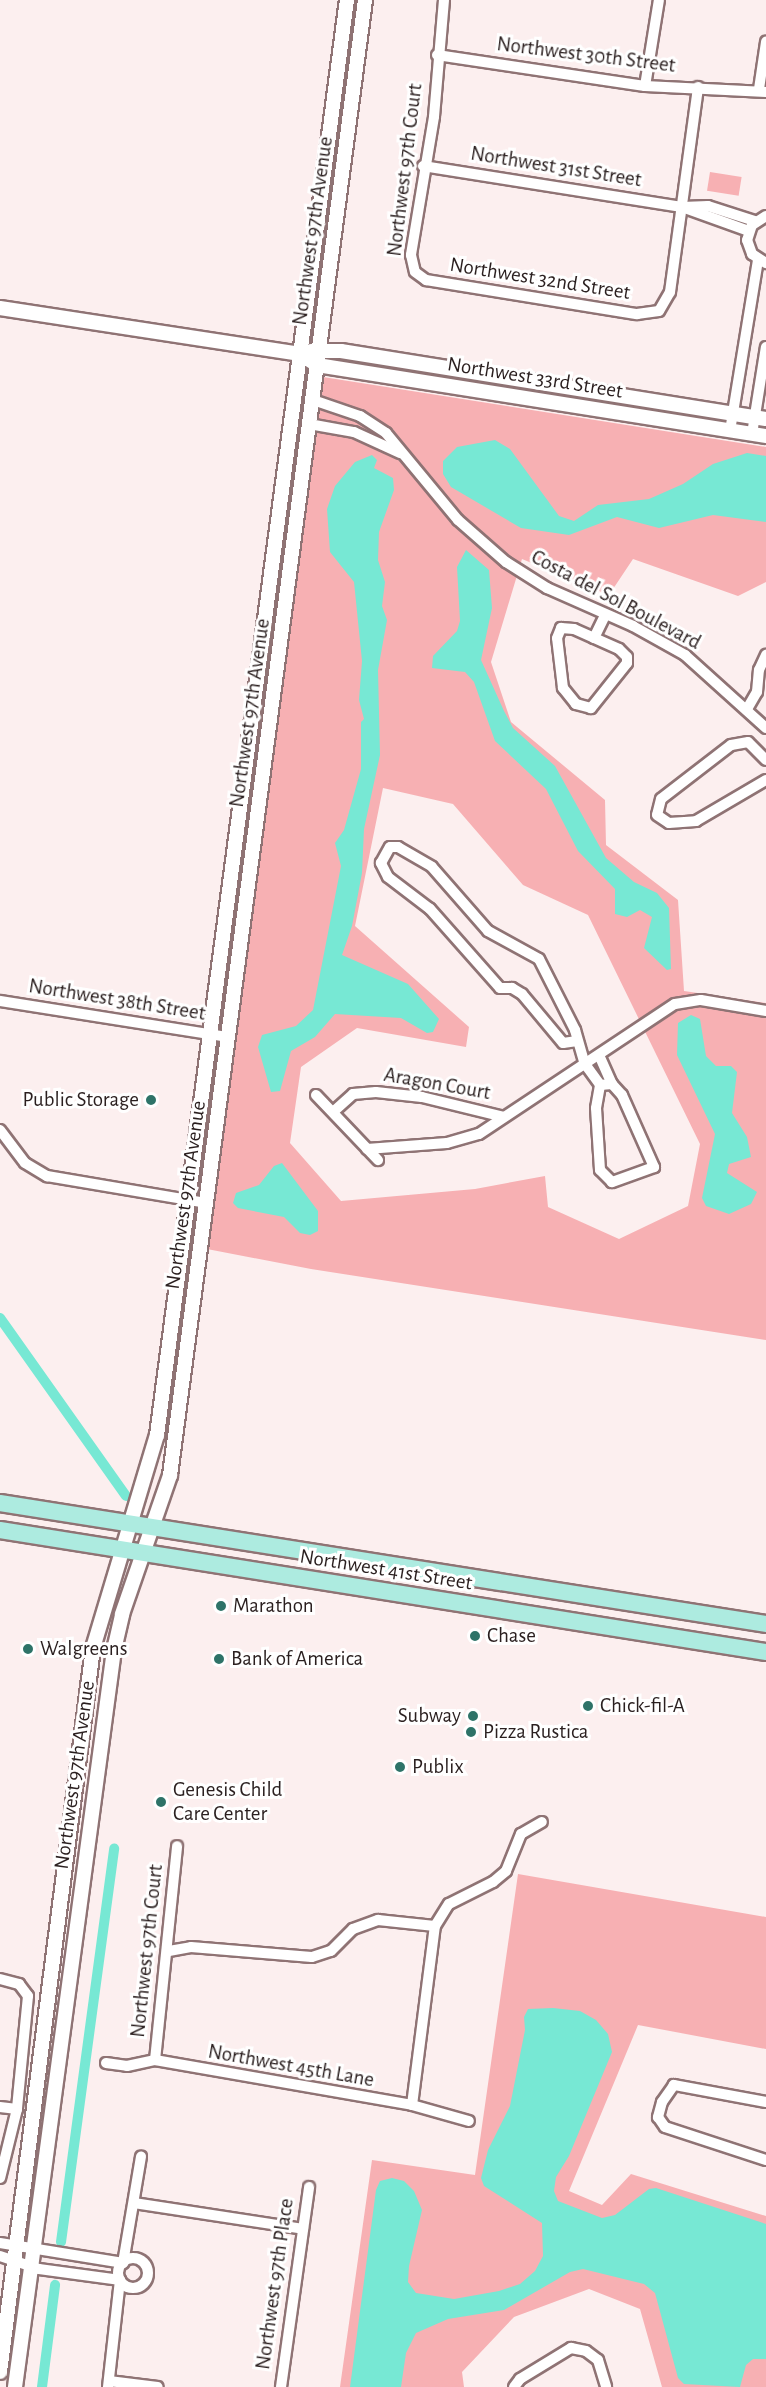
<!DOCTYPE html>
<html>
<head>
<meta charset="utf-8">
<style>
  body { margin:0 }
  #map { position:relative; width:766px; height:2387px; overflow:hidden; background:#fcefef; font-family:"Alegreya Sans",sans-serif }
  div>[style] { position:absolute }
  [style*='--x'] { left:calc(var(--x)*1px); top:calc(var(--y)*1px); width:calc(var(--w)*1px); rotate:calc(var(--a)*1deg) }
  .green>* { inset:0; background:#f7b0b3; transform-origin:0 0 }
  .water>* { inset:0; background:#77e8d4 }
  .canal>* { height:10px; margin:-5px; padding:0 5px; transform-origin:5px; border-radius:5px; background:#77e8d4 }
  .roads { filter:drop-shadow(2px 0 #8f7374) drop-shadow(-2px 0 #8f7374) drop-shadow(0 2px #8f7374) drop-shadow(0 -2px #8f7374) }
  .minor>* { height:10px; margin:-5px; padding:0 5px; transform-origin:5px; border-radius:5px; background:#fff }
  .minor>.ring { margin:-5px; padding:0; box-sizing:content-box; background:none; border:10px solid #fff; border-radius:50% }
  .tertiary>* { height:14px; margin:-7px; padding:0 7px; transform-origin:7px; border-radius:7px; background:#fff }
  .primary>* { height:16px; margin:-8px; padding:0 8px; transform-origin:8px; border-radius:8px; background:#adebe0 }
  .dots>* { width:16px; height:16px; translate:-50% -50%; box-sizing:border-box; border:3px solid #fff; border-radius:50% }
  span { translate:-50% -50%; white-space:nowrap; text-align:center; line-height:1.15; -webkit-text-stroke:6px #fff; paint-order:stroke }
  .street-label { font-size:21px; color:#2a1f1f }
  .poi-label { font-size:21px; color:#2a1f1f }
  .right { translate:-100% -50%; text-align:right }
  .left { translate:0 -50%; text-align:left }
</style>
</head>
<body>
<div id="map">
  <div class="green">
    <i style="left:710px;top:172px;width:32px;height:19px;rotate:9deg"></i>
    <i style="clip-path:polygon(evenodd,323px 377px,766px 447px,766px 582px,738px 596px,633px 559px,609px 595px,522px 559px,491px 662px,511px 722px,605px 800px,606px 845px,678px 900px,684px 991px,766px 1003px,766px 1340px,311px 1269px,207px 1249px,323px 377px,383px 788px,453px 804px,523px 885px,588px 915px,700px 1144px,688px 1206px,619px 1239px,548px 1207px,545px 1176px,475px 1189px,341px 1201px,290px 1143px,301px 1067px,357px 1028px,466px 1047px,469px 1027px,355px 926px,383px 788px)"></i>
    <i style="clip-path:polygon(518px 1874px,766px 1917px,766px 2049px,638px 2025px,569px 2191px,602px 2205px,631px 2174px,766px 2216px,766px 2387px,662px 2387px,640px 2309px,589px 2289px,514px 2317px,462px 2372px,464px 2387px,340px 2387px,372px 2160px,475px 2175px)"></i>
  </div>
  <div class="water">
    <i style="clip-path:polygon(495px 440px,510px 449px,559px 516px,574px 521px,598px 505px,649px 499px,683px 484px,713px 464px,747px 453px,766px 456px,766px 522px,713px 515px,659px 528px,617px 517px,569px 535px,521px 528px,451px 487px,443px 474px,443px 461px,457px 447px)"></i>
    <i style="clip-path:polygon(372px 455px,377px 460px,374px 468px,393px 478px,394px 490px,379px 532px,378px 560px,385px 582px,382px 606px,387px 620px,378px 670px,380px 755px,364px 829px,362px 873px,352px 926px,342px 955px,408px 984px,439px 1019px,433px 1032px,427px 1033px,401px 1018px,335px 1014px,315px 1037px,291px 1051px,280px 1091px,271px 1092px,258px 1047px,262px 1035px,296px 1026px,313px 1010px,341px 866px,335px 843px,344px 830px,361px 769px,361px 722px,364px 719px,359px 700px,362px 661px,354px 582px,330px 552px,327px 509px,335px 486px,355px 462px)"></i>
    <i style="clip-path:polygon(466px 550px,489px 570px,492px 608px,481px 660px,504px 711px,513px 728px,555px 766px,606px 858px,634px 882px,657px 893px,669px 908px,671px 969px,667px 970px,644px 948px,652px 917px,640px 910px,627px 917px,615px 914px,615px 889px,578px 851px,546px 789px,495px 741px,474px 682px,465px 672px,432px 668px,433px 656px,457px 631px,460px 621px,457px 567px)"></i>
    <i style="clip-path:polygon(691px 1015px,700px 1019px,706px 1056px,716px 1066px,731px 1066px,737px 1072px,732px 1113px,747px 1137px,751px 1157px,729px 1164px,727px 1173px,757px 1192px,751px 1204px,729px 1214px,706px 1206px,702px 1198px,715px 1134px,677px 1055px,678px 1023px)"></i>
    <i style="clip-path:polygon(282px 1163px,318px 1211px,318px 1231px,310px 1235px,300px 1233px,284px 1217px,238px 1208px,233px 1203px,236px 1193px,259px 1185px,274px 1166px)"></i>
    <i style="clip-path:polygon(553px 2008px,580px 2011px,596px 2020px,608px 2034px,612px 2052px,569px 2156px,556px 2177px,554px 2191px,558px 2201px,602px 2218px,615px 2215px,649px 2189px,656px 2188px,766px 2224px,766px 2359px,753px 2359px,746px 2365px,740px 2387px,684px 2384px,678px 2378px,655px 2293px,644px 2284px,583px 2269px,570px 2272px,504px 2310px,448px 2319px,416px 2333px,406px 2353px,401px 2387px,350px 2387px,376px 2190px,380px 2181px,392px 2178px,404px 2181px,414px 2191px,422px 2210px,409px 2266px,408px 2282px,416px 2293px,454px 2299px,499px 2291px,520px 2284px,535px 2271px,543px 2256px,542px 2223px,484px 2186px,481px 2178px,488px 2150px,510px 2106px,525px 2030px,524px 2017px,528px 2009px)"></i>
  </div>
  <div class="canal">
    <i style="--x:0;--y:1318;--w:218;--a:54.7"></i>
    <i style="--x:61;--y:2242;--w:397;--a:-82.3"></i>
    <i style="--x:42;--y:2387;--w:103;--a:-82.7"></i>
  </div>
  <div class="roads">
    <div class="minor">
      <i style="--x:444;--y:0;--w:117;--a:94.9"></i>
      <i style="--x:434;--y:117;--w:140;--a:99.5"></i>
      <i style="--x:411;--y:255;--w:17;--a:77"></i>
      <i style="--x:415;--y:272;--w:14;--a:36"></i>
      <i style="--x:426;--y:280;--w:214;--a:9.2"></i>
      <i style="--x:637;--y:314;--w:22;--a:-8"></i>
      <i style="--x:659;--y:311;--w:22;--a:-60"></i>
      <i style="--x:670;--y:292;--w:207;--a:-82.2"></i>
      <i style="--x:437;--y:55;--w:210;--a:8.5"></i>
      <i style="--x:645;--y:86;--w:121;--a:2.8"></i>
      <i style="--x:645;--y:86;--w:87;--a:-80.8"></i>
      <i style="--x:759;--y:89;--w:48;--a:-81.5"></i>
      <i style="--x:423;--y:166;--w:262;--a:9"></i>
      <i style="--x:682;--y:207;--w:26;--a:-2"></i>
      <i style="--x:708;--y:206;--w:49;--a:17.7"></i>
      <i style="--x:682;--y:207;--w:71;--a:19.7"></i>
      <i style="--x:766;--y:216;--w:17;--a:147"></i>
      <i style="--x:752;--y:225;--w:16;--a:108"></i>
      <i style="--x:747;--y:240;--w:15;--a:70"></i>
      <i style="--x:752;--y:254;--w:17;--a:33"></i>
      <i style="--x:313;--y:400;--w:50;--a:18.8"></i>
      <i style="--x:360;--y:416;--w:31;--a:33"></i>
      <i style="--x:386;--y:433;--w:113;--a:50.4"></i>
      <i style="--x:458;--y:520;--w:64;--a:41.2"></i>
      <i style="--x:506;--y:562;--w:49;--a:32.4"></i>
      <i style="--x:547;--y:588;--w:94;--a:23.8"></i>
      <i style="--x:633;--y:626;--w:60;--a:29.1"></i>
      <i style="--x:685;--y:655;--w:109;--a:42"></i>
      <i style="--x:309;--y:424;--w:46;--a:10.1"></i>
      <i style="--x:354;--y:432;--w:51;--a:24.5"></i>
      <i style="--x:730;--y:431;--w:173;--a:-80.7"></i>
      <i style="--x:752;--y:434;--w:88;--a:-80.9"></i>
      <i style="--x:561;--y:628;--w:13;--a:4"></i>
      <i style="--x:574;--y:629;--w:49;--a:24"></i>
      <i style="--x:619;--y:649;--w:11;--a:45"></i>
      <i style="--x:627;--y:657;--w:6;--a:90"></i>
      <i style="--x:627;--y:663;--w:58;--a:128.7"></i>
      <i style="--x:591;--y:708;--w:16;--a:-165"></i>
      <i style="--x:576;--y:704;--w:21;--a:-129"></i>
      <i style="--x:563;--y:688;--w:50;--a:-96.8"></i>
      <i style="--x:557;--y:638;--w:11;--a:-68"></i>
      <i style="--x:594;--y:638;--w:25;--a:-64"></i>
      <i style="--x:747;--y:709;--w:20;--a:-60"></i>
      <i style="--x:757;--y:692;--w:22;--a:-85"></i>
      <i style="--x:759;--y:670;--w:17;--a:-65"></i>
      <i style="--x:766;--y:760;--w:25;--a:-135"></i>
      <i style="--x:748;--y:742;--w:17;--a:170"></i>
      <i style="--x:731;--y:745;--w:88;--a:142.4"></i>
      <i style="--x:661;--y:799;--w:16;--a:104"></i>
      <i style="--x:657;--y:815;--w:14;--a:34"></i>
      <i style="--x:669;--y:823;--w:27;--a:-4"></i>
      <i style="--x:696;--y:821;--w:81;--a:-30.4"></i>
      <i style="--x:0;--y:1001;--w:231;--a:9"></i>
      <i style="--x:577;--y:1041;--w:14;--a:172"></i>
      <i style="--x:563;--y:1043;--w:64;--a:-129.9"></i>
      <i style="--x:522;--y:994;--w:12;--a:-149"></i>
      <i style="--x:512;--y:988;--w:12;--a:180"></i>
      <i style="--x:500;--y:988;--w:106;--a:-131.5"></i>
      <i style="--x:430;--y:909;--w:53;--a:-142.7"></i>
      <i style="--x:388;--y:877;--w:16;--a:-117"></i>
      <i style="--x:381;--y:863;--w:18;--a:-61"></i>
      <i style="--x:390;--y:847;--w:8;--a:0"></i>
      <i style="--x:398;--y:847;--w:39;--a:30"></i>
      <i style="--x:432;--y:867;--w:85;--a:48.8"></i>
      <i style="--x:488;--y:931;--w:58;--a:28.8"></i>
      <i style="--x:539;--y:959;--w:80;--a:63.1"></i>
      <i style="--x:575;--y:1030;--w:35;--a:74"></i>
      <i style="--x:585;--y:1064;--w:26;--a:54"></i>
      <i style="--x:599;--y:1055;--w:32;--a:66"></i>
      <i style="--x:612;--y:1084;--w:15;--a:48"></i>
      <i style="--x:622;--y:1095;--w:79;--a:66"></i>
      <i style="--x:654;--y:1167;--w:45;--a:160.3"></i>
      <i style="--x:612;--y:1182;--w:17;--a:-135"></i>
      <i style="--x:600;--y:1170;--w:62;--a:-93.7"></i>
      <i style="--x:596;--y:1108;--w:23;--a:-80"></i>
      <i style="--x:600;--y:1085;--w:12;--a:-5"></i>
      <i style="--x:316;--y:1095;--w:90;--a:46.4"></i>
      <i style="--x:333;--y:1112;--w:27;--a:-42"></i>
      <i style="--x:353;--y:1094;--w:23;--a:-5"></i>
      <i style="--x:376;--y:1092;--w:46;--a:6.2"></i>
      <i style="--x:422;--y:1097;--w:84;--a:13.7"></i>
      <i style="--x:0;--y:1130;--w:41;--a:52.9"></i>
      <i style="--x:25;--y:1163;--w:26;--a:31"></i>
      <i style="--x:47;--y:1176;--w:161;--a:9.6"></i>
      <i style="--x:367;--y:1149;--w:80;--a:-4.3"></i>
      <i style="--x:447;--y:1143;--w:33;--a:-16"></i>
      <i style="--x:479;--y:1134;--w:235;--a:-33.6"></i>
      <i style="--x:675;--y:1004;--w:26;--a:-9"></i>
      <i style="--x:701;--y:1000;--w:66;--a:9.6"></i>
      <i style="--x:169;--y:1951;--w:22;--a:-10"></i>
      <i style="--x:191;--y:1947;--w:121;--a:4.7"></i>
      <i style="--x:312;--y:1957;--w:20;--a:-18"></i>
      <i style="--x:331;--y:1951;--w:31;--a:-45"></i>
      <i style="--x:353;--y:1929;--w:27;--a:-20"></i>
      <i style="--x:378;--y:1920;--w:57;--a:6"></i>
      <i style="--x:0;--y:1979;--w:20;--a:15"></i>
      <i style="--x:19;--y:1984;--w:15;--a:53"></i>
      <i style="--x:28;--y:1996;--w:114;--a:95.6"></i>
      <i style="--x:17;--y:2109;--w:71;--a:103.8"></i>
      <i style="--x:155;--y:2060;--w:215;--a:-84.1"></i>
      <i style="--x:106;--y:2063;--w:21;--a:8"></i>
      <i style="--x:127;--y:2066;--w:29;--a:-12"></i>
      <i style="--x:155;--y:2060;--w:261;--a:9.9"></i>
      <i style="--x:412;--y:2105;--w:59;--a:15.7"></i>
      <i style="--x:766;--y:2102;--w:94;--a:-169.5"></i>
      <i style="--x:674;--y:2085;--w:21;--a:125"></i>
      <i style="--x:662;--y:2102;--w:16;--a:105"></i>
      <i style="--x:658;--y:2117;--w:12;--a:55"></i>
      <i style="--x:665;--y:2127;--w:106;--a:18.1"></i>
      <i style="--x:412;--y:2105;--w:180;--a:-82.7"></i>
      <i style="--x:435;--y:1926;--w:26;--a:-58"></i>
      <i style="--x:449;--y:1904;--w:49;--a:-26.6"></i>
      <i style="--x:493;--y:1882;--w:17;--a:-40"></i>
      <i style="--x:506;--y:1871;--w:40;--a:-68"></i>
      <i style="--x:521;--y:1834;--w:24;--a:-30"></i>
      <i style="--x:0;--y:2107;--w:17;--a:7"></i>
      <i style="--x:134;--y:2203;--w:171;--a:8.7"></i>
      <i style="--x:0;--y:2243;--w:125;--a:9.2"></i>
      <i style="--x:123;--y:2263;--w:108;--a:-80.4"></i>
      <i style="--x:0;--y:2256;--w:41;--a:18.4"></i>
      <i style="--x:39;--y:2269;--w:82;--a:7.7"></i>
      <i style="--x:120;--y:2280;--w:108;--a:96.4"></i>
      <i class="ring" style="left:118px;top:2258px;width:20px;height:20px"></i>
      <i style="--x:109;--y:2381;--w:49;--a:7"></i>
      <i style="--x:281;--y:2387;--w:202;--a:-82"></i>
      <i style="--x:514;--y:2387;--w:10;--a:-53"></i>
      <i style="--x:520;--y:2379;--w:60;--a:-31.3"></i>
      <i style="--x:571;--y:2348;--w:15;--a:11"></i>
      <i style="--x:586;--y:2351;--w:15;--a:37"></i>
      <i style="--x:598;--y:2360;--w:28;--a:73"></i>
    </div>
    <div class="tertiary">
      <i style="--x:0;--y:308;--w:304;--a:8.7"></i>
      <i style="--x:300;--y:354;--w:20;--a:33"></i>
      <i style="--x:317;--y:365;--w:455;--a:9"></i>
      <i style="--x:311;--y:351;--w:30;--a:0"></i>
      <i style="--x:341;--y:351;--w:430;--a:9.1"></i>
      <i style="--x:0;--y:2372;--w:730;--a:-82.68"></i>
      <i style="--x:93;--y:1648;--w:222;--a:-73.3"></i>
      <i style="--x:157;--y:1435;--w:1448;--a:-82.46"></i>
      <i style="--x:15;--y:2387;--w:744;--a:-82.35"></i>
      <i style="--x:114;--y:1650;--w:37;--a:-77"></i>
      <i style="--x:122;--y:1614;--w:147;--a:-70.9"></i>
      <i style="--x:170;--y:1475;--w:1488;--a:-82.47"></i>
    </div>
    <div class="primary">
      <i style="--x:0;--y:1503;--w:775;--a:8.98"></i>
      <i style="--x:0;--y:1530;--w:776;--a:9.05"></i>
    </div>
  </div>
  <div class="dots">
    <i style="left:151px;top:1100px;background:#2e7368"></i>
    <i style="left:221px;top:1606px;background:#2e7368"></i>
    <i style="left:475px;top:1636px;background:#2e7368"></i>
    <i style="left:28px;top:1649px;background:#2e7368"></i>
    <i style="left:219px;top:1659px;background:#2e7368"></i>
    <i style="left:588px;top:1706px;background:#2e7368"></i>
    <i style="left:473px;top:1716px;background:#2e7368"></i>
    <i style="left:471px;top:1732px;background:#2e7368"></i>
    <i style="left:400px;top:1767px;background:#2e7368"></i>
    <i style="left:161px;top:1802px;background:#2e7368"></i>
  </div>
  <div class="street-label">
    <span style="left:586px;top:55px;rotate:7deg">Northwest 30th Street</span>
    <span style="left:556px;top:167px;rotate:9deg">Northwest 31st Street</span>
    <span style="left:405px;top:170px;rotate:-83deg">Northwest 97th Court</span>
    <span style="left:313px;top:231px;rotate:-82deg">Northwest 97th Avenue</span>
    <span style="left:540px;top:279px;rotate:9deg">Northwest 32nd Street</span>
    <span style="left:535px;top:378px;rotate:9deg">Northwest 33rd Street</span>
    <span style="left:616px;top:600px;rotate:28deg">Costa del Sol Boulevard</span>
    <span style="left:250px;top:713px;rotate:-82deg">Northwest 97th Avenue</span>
    <span style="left:117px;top:1000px;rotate:9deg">Northwest 38th Street</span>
    <span style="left:437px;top:1084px;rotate:10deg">Aragon Court</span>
    <span style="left:186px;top:1195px;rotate:-82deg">Northwest 97th Avenue</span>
    <span style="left:386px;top:1570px;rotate:9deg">Northwest 41st Street</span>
    <span style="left:75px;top:1775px;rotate:-82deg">Northwest 97th Avenue</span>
    <span style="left:147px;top:1951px;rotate:-84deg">Northwest 97th Court</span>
    <span style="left:291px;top:2066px;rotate:10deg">Northwest 45th Lane</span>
    <span style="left:275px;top:2284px;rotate:-82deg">Northwest 97th Place</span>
  </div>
  <div class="poi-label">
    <span class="right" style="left:139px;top:1100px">Public Storage</span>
    <span class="left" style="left:233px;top:1606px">Marathon</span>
    <span class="left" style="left:487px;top:1636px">Chase</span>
    <span class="left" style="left:40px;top:1649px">Walgreens</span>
    <span class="left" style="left:231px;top:1659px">Bank of America</span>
    <span class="left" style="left:600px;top:1706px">Chick-fil-A</span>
    <span class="right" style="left:461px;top:1716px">Subway</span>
    <span class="left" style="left:483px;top:1732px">Pizza Rustica</span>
    <span class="left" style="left:412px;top:1767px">Publix</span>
    <span class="left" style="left:173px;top:1802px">Genesis Child<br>Care Center</span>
  </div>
</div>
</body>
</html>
